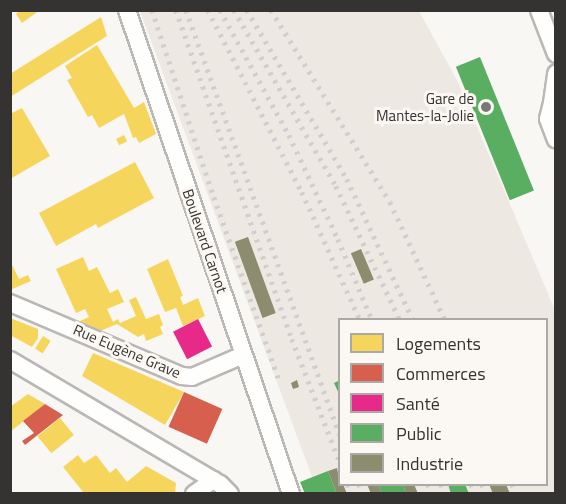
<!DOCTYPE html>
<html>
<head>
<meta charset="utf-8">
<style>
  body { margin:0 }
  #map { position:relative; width:566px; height:504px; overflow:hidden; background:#f9f7f4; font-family:"Titillium Web",sans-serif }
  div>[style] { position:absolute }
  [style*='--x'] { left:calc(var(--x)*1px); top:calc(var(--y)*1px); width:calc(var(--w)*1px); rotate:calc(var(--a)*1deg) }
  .built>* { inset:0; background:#eee8e2 }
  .homes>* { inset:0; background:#f6d55c; transform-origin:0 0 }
  .shops>* { inset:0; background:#d6604d; transform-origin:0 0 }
  .health>* { inset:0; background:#e7298a; transform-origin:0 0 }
  .public>* { inset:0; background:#5aae61; transform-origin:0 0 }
  .industry>* { inset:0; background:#8c8c6e; transform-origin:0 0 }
  .roads { filter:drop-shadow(2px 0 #bab8b6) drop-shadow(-2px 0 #bab8b6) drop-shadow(0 2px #bab8b6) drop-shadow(0 -2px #bab8b6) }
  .minor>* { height:16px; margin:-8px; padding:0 8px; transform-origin:8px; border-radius:8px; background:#fefefd }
  .rail>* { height:4.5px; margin-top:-2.25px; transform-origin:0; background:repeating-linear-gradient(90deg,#cfcfcf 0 3px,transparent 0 9px) }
  .dots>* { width:16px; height:16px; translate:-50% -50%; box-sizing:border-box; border:3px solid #fbf7f2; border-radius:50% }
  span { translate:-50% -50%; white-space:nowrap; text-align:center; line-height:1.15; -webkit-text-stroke:6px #fbf7f2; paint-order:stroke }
  .poi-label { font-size:15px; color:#343331 }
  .right { translate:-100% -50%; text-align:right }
  .street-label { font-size:15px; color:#343331 }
  .frame { position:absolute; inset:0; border:12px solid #343331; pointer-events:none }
  .legend { position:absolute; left:338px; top:318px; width:210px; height:168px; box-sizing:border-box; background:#fbf7f2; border:2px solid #aba9a5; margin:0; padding:8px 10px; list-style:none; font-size:18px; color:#343331 }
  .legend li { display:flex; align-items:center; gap:12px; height:30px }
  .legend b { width:30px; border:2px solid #aba9a5 }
</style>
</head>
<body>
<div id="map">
  <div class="built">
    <i style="clip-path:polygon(evenodd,140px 11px,419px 11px,458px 82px,555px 310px,555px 493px,305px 493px,312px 477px,140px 11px,340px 320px,546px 320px,546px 484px,340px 484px,340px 320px)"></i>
  </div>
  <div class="homes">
    <i style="clip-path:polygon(20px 10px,22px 12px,40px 10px,22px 23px,16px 14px)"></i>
    <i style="clip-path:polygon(101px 17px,107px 36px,10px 97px,10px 74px)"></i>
    <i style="clip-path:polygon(97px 45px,134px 108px,144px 102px,156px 134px,139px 143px,136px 137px,133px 138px,124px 114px,99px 128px,92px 115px,88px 117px,67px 80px,72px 78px,65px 66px)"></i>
    <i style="clip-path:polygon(22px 108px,50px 156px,10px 179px,10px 114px)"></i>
    <i style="left:124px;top:135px;width:7px;height:9px;rotate:63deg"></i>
    <i style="clip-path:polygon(135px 162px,154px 198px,98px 228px,96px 224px,56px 246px,39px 213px)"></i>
    <i style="clip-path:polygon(83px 257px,89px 271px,97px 267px,110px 293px,118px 289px,124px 302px,107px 309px,113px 322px,118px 319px,120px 323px,136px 316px,129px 300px,136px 297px,146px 319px,159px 314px,163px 325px,160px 327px,163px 334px,146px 341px,144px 334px,138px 337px,117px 324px,93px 334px,71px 325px,89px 317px,85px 309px,76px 313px,56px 269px)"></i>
    <i style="clip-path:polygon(168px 259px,183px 296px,180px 297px,183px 305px,198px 298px,205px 316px,183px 326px,176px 308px,165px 312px,147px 269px)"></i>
    <i style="clip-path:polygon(10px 261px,19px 279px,28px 275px,31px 281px,10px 290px)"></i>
    <i style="clip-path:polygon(10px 318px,38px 329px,38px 338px,32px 347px,10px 335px)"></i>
    <i style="left:43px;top:336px;width:9px;height:15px;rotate:32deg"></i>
    <i style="clip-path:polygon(93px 353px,184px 392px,165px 425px,82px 376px)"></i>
    <i style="clip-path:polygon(28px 394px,45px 404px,10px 432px,10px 407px)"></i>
    <i style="left:60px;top:418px;width:22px;height:29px;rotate:51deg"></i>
    <i style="clip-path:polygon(78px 455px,84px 463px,96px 455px,110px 473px,116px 468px,127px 482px,146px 466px,176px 483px,175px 494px,84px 493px,63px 467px)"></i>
  </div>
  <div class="shops">
    <i style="left:184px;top:392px;width:42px;height:38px;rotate:24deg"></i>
    <i style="clip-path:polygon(45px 404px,63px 415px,25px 445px,22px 441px,34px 433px,23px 421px)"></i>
  </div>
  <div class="health">
    <i style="left:198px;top:319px;width:31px;height:28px;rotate:63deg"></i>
  </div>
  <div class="public">
    <i style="left:480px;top:57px;width:144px;height:26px;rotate:68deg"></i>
    <i style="clip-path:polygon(340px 380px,340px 396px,334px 383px)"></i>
    <i style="clip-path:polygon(328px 471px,337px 494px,305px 494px,300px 482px)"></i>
    <i style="clip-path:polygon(378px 484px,403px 484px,406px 494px,382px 494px)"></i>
    <i style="clip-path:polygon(448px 484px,465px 484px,469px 494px,451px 494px)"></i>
  </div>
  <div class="industry">
    <i style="left:248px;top:237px;width:81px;height:14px;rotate:70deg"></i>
    <i style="left:361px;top:249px;width:33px;height:11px;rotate:67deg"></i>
    <i style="clip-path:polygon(297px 380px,299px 387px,293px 389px,291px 383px)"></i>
    <i style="clip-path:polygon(337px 468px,340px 484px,343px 484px,347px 494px,337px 494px,328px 471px)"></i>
    <i style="clip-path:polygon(367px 484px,378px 484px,382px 494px,371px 494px)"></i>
    <i style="clip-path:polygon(403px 484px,414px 484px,418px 494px,406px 494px)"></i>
    <i style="clip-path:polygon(489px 484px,506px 484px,510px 494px,493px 494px)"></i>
  </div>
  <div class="roads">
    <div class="minor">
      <i style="--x:127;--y:10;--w:511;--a:71.28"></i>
      <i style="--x:539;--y:10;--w:47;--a:68.9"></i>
      <i style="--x:556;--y:97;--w:7;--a:124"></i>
      <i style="--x:552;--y:103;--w:16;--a:104"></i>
      <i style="--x:548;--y:119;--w:22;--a:69"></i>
      <i style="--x:552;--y:103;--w:30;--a:-82"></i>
      <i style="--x:10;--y:303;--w:187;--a:23"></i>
      <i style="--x:182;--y:376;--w:10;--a:6"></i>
      <i style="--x:192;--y:377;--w:56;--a:-23.3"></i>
      <i style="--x:10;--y:360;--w:244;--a:30.6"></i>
      <i style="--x:220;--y:484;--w:14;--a:45"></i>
      <i style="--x:194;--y:494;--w:24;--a:-36"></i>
    </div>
  </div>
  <div class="rail">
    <i style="--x:152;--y:10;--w:197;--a:71.7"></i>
    <i style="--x:214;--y:197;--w:194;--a:70.4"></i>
    <i style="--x:176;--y:10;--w:349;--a:70.6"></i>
    <i style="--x:292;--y:339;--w:133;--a:68.8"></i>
    <i style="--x:186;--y:10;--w:452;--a:70.1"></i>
    <i style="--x:208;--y:10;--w:205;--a:62.7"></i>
    <i style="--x:302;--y:192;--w:141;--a:65.6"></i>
    <i style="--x:220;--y:10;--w:143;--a:61.1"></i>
    <i style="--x:289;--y:135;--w:115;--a:64.8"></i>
    <i style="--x:338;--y:239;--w:88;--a:67.2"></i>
    <i style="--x:234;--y:10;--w:203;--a:59.9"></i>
    <i style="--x:336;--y:186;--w:148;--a:64.5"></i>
    <i style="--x:247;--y:10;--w:196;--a:59.4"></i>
    <i style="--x:347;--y:179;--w:156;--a:64.9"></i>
    <i style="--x:271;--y:10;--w:226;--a:58.2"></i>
    <i style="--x:390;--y:202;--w:130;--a:65"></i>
    <i style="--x:348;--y:484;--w:11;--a:68"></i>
    <i style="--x:359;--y:484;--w:11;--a:68"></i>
    <i style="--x:428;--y:484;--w:11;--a:68"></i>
    <i style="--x:441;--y:484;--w:11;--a:68"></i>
    <i style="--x:471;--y:484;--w:11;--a:68"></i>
    <i style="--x:482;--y:484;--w:11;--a:68"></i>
    <i style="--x:512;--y:484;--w:11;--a:68"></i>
  </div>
  <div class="dots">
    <i style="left:486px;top:107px;background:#797875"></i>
  </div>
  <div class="poi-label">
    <span class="right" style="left:474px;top:107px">Gare de<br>Mantes-la-Jolie</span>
  </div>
  <div class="street-label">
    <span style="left:205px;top:241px;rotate:71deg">Boulevard Carnot</span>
    <span style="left:127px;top:351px;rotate:23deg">Rue Eugène Grave</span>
  </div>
  <div class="frame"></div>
  <ul class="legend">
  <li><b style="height:16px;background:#f6d55c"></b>Logements</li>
  <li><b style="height:16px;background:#d6604d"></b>Commerces</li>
  <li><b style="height:16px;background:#e7298a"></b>Santé</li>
  <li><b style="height:16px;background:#5aae61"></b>Public</li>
  <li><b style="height:16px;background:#8c8c6e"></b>Industrie</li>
  </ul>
</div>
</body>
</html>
